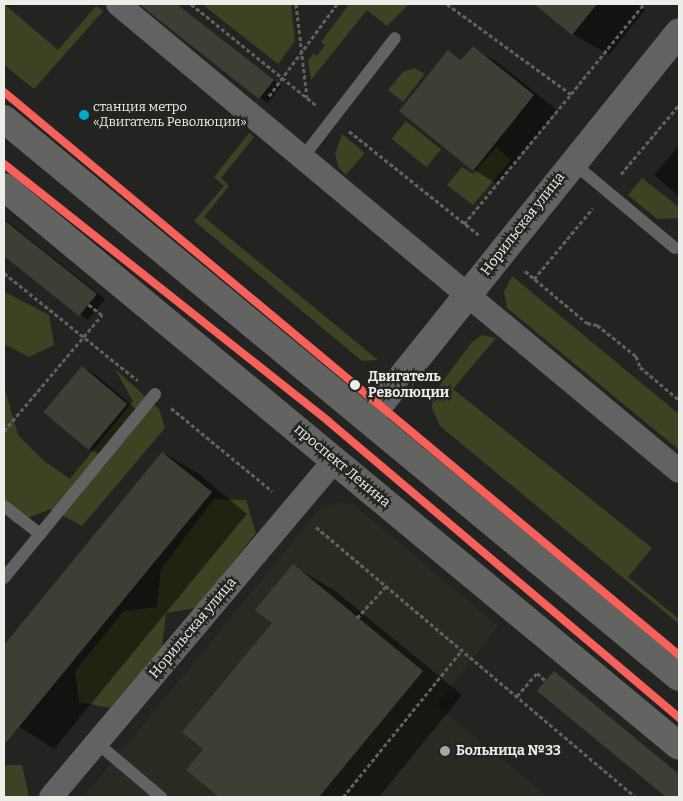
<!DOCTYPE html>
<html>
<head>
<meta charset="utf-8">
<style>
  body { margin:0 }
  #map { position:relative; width:683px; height:801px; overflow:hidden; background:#232421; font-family:Bitter,serif }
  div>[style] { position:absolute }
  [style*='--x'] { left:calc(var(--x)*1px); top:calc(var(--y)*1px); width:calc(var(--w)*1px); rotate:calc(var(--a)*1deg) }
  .built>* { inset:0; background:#292b22 }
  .green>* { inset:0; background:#3c4222; transform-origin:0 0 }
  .shadow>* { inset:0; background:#0007 }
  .building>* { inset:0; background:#3c3f33; transform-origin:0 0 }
  .path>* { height:3px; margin-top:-1.5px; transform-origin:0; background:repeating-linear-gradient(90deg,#616160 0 4px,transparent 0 6.5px) }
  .service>* { height:12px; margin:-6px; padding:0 6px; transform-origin:6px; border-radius:6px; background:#626262 }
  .minor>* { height:24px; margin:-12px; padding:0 12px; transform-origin:12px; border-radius:12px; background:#626262 }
  .tertiary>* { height:28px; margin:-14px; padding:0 14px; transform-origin:14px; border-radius:14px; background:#626262 }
  .primary>* { height:28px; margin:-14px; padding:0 14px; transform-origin:14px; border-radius:14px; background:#636362 }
  .metro-1>* { height:8px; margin:-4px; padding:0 4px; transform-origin:4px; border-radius:4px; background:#f7615a }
  .dots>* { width:14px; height:14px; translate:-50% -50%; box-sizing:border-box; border:2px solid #242520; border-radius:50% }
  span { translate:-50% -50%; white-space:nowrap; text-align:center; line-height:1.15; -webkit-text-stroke:4.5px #242520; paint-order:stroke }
  .bus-label { font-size:13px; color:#edeeea }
  .left { translate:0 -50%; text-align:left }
  .street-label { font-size:14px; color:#edeeea }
  .stop-label { font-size:14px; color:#edeeea; font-weight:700 }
  .poi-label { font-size:14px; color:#edeeea; font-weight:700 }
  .frame { position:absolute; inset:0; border:5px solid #edeeea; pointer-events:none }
</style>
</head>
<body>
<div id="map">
  <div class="built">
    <i style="clip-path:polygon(337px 503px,353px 504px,498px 626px,436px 705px,548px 797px,84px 797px,318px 511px)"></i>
  </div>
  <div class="green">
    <i style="clip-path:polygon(4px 4px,58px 50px,96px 6px,103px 11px,34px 89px,4px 65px)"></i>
    <i style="clip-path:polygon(202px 4px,291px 4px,295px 41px,278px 64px)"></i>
    <i style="clip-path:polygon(349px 4px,409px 4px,387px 26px,367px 10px,311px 80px,308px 61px,313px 54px,317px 56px,325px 45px,321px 42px)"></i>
    <i style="clip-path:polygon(414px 68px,425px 74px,403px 102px,388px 90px,403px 72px)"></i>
    <i style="left:406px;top:121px;width:45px;height:23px;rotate:39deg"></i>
    <i style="clip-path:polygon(249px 133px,254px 137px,221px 178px,229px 186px,204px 217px,378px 360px,362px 361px,194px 221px,224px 186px,214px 177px)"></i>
    <i style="clip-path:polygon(342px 134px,365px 153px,346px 175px,339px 168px,335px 155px)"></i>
    <i style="clip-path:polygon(496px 147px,511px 160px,473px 205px,447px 185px,462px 167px,473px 174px)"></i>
    <i style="clip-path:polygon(642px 178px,679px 207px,679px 218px,657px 219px,628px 195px)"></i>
    <i style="clip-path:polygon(512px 276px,679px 414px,679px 450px,507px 308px,504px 292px)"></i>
    <i style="clip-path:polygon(5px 292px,49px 315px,54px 345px,29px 357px,4px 344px)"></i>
    <i style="clip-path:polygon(482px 335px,496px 338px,453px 389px,652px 548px,628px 577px,679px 619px,679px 624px,440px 426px,432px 408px,433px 394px,472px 342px)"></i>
    <i style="clip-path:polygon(115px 369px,159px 409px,165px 428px,82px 526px,51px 509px,14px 523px,4px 507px,4px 386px,18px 435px,43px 460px,70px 479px,133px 401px)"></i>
    <i style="clip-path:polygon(214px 499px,246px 500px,256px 533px,196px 608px,166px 613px,162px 647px,110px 708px,79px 702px,75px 671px,124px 611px,157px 607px,161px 569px)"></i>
    <i style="clip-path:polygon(4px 765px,22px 765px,29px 797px,4px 797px)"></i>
  </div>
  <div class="shadow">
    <i style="clip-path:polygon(140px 4px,177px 4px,281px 86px,268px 103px,260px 98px)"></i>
    <i style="clip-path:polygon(536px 4px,638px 4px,645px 10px,609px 55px,573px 34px)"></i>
    <i style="clip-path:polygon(473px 48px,497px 62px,557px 110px,497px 184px,474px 170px,400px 111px,448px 51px,463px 60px)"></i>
    <i style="clip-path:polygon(679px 145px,679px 196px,654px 175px)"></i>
    <i style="clip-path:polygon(4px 219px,105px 299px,88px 320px,4px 255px)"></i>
    <i style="clip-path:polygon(83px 367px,99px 377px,143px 415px,106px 458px,89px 449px,45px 410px)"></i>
    <i style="clip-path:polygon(163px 453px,199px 474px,247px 514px,54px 749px,4px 717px,4px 647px)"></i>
    <i style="clip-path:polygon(293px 566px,334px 590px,462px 695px,379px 797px,221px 797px,188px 770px,205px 749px,273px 623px)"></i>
    <i style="clip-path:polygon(555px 672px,679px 774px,679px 797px,668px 797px,539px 691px)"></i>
  </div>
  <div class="building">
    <i style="clip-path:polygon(139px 4px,177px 4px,274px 80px,259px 99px)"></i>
    <i style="clip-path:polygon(534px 4px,597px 4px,572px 35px)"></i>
    <i style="clip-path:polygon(473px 46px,534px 95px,473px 171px,399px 111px,448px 50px,461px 60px)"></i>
    <i style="clip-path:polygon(4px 220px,97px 294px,79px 316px,4px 256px)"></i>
    <i style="left:82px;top:366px;width:59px;height:60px;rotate:40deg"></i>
    <i style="clip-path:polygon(162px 452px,212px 492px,4px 745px,4px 645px)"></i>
    <i style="clip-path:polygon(293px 564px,423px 671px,319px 797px,219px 797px,186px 770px,203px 749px,182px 732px,272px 623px,255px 610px)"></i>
    <i style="clip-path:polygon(554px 671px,679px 774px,679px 797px,666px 797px,537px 691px)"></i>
  </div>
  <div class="path">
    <i style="--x:191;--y:4;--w:162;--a:39"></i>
    <i style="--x:296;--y:4;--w:94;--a:83.3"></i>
    <i style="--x:447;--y:4;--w:153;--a:36"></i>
    <i style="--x:571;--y:94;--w:116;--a:-51"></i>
    <i style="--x:269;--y:96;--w:114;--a:-53.5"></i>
    <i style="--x:349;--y:131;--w:166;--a:38.7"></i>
    <i style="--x:621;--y:174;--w:90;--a:-50"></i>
    <i style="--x:464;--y:224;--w:168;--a:-50.5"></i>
    <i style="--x:525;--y:271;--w:81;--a:40"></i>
    <i style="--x:587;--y:323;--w:10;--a:11"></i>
    <i style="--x:597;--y:325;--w:50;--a:38.5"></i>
    <i style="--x:636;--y:356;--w:12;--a:70"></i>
    <i style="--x:640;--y:367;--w:51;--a:40.2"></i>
    <i style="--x:4;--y:273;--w:171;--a:38.8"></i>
    <i style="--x:534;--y:279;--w:92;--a:-50.3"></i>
    <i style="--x:171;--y:408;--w:131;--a:39.4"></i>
    <i style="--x:4;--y:431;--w:152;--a:-49.8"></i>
    <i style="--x:102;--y:315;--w:18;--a:-142"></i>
    <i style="--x:316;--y:527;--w:419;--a:40.2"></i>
    <i style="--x:357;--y:618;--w:43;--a:-47.8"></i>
    <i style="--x:517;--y:696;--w:30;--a:-49"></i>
    <i style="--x:537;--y:673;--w:12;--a:42"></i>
    <i style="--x:343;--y:797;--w:189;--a:-51"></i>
  </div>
  <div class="service">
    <i style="--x:303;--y:157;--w:150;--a:-52.3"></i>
    <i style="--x:572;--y:162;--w:134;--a:39.9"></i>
    <i style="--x:4;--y:506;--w:46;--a:37.9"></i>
    <i style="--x:4;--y:578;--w:238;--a:-50.6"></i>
    <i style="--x:97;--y:743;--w:84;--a:40.2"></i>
  </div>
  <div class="minor">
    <i style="--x:118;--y:4;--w:730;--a:39.78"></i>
    <i style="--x:51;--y:797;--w:441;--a:-49.9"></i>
  </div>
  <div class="tertiary">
    <i style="--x:368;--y:419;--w:496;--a:-51.2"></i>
  </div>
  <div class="primary">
    <i style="--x:4;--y:119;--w:876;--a:39.58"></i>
    <i style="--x:4;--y:187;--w:876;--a:39.63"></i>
  </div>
  <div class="metro-1">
    <i style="--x:4;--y:92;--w:879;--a:39.83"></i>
    <i style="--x:4;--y:164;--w:414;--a:38.4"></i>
    <i style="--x:328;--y:421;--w:460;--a:40.2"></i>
  </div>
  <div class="dots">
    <i style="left:84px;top:115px;background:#00a9ce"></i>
    <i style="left:355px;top:385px;background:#edeeea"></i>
    <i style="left:445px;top:751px;background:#a6a7a4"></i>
  </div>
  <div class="bus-label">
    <span class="left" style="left:93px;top:115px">станция метро<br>«Двигатель Революции»</span>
  </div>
  <div class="street-label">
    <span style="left:523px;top:224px;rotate:-52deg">Норильская улица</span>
    <span style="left:342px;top:466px;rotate:40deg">проспект Ленина</span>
    <span style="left:193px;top:628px;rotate:-50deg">Норильская улица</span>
  </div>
  <div class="stop-label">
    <span class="left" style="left:368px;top:385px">Двигатель<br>Революции</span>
  </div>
  <div class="poi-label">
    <span class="left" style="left:456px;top:751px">Больница №33</span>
  </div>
  <div class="frame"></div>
</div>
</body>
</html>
